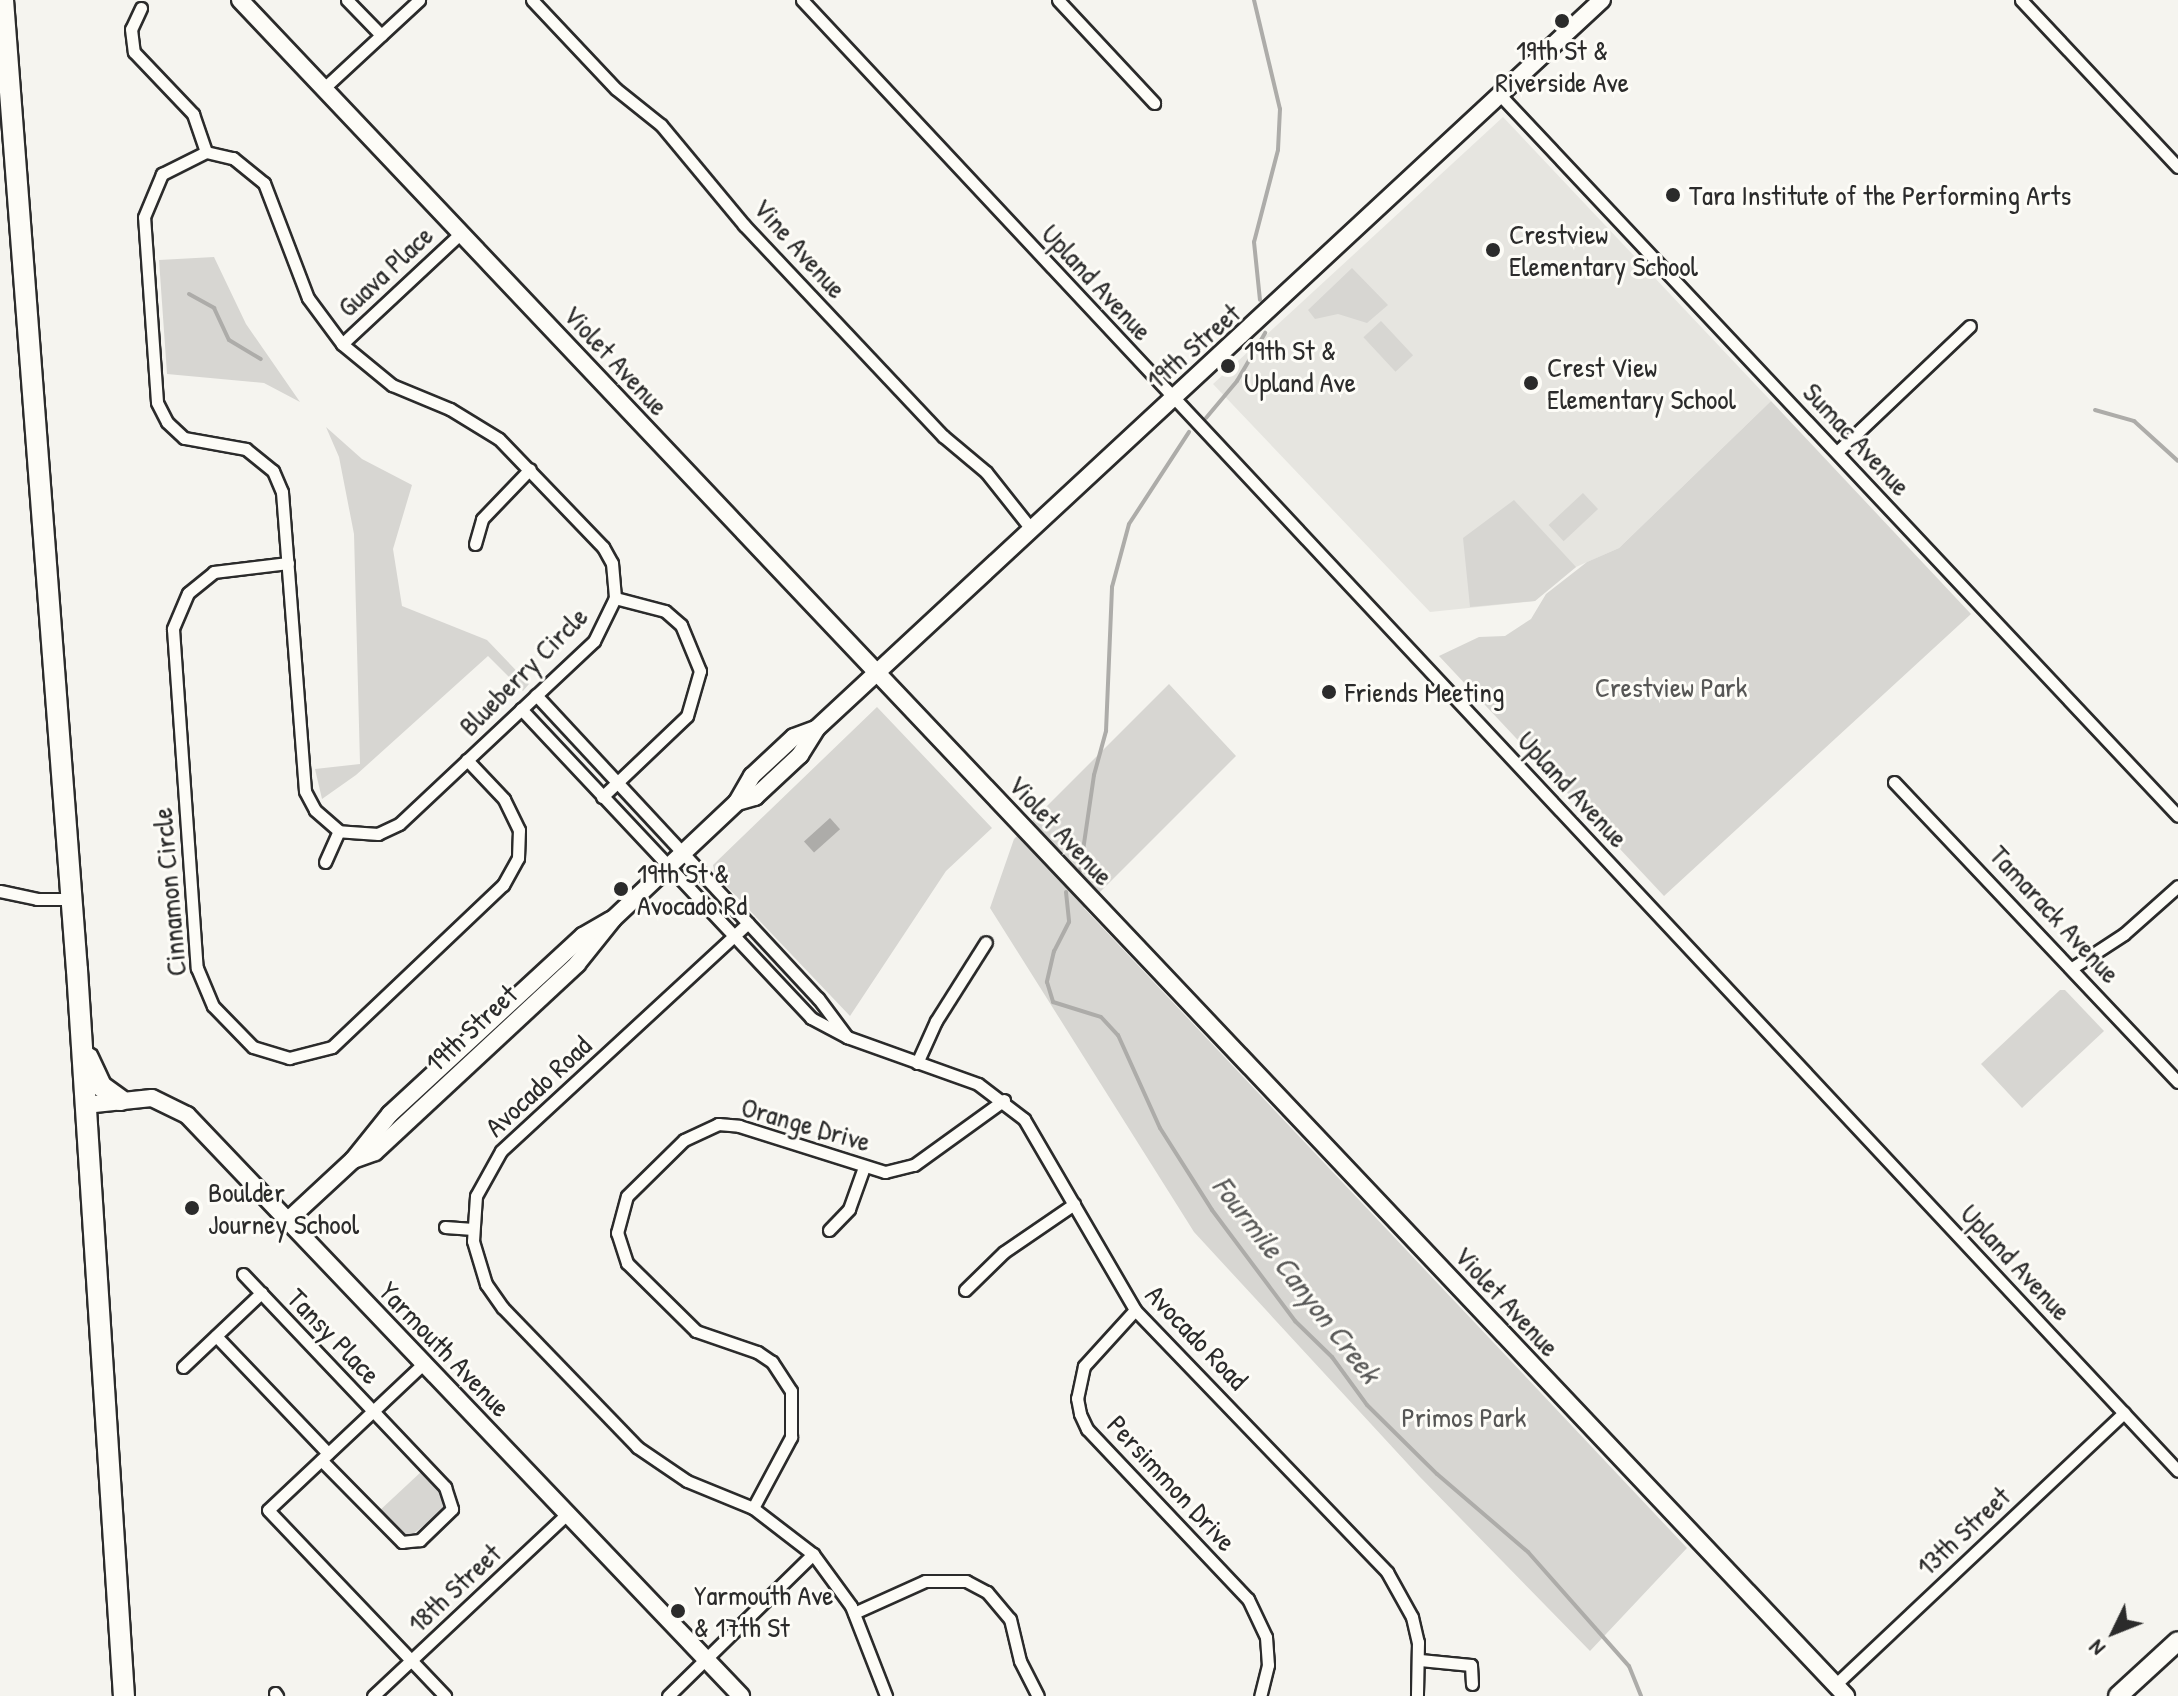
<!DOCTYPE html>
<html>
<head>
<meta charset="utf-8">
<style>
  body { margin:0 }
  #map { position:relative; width:2178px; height:1696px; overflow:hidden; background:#f5f4ef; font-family:"Patrick Hand",sans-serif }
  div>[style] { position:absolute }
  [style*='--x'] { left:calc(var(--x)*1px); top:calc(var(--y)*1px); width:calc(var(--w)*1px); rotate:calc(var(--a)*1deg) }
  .built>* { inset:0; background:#e6e5e0 }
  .green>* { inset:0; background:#d7d6d2; transform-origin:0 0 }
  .water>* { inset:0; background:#adaca9; transform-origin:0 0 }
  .stream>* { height:4px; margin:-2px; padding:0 2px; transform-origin:2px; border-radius:2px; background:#adaca9 }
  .roads { filter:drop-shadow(2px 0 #2b2b2b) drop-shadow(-2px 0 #2b2b2b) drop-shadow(0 2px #2b2b2b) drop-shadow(0 -2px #2b2b2b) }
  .street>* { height:11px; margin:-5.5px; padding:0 5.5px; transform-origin:5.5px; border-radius:5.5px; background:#fdfcf7 }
  .secondary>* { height:16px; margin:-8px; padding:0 8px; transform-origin:8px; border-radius:8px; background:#fdfcf7 }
  .primary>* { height:18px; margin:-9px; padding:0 9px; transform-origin:9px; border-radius:9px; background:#fdfcf7 }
  .highway>* { height:20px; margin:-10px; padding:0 10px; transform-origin:10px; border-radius:10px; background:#fdfcf7 }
  .dots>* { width:22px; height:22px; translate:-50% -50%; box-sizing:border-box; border:4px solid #fdfcf7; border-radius:50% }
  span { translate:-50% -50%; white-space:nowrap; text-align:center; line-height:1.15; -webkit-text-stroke:6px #fdfcf7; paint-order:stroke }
  .poi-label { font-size:28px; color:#2b2b2b }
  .left { translate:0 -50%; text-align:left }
  .street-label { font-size:28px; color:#2b2b2b }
  .park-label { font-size:28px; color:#565655 }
  .water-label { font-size:30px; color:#585857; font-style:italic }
  .north { position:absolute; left:2074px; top:1592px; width:80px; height:80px; -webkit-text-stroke:6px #fdfcf7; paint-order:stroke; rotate:227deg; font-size:22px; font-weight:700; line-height:32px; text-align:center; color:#2b2b2b }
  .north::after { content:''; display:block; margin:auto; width:28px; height:36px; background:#2b2b2b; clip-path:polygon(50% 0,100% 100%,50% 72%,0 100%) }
</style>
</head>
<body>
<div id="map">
  <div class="built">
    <i style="clip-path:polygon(1503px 117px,1771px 401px,1619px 548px,1576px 567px,1535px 601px,1430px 612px,1213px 384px)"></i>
  </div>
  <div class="green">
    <i style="clip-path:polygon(214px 257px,246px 324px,300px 402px,264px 383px,167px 374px,159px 260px)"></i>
    <i style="clip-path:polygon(1352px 268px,1388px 305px,1367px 323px,1338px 314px,1315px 319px,1308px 310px)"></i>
    <i style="left:1381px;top:321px;width:47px;height:24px;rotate:47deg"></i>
    <i style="clip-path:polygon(1771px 401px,1971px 614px,1664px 896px,1439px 656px,1479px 637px,1505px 636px,1531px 619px,1546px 594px,1587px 562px,1619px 548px)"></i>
    <i style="clip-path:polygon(326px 427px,362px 459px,412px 485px,393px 549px,402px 606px,487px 640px,529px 684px,523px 691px,488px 656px,356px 775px,322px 799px,315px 769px,360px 764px,354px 534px,339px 457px)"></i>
    <i style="left:1583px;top:493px;width:22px;height:47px;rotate:47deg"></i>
    <i style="clip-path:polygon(1514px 500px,1576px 567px,1535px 601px,1470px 607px,1463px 538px)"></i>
    <i style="clip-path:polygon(1169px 684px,1236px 756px,1084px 908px,1687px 1548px,1590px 1651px,1419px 1476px,1194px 1232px,990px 908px,1014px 839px)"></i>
    <i style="clip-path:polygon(877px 707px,992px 828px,946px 871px,850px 1016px,715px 874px,713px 865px)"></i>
    <i style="clip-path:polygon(2060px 990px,2065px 990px,2104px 1031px,2022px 1108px,1981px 1064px)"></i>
    <i style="clip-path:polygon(422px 1471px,441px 1491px,447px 1507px,408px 1538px,378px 1512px)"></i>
  </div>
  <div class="water">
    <i style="left:830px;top:818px;width:15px;height:35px;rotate:48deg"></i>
  </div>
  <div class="stream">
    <i style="--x:1254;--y:0;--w:112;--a:76.6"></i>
    <i style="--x:1280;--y:109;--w:41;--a:92.8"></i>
    <i style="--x:1278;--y:150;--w:95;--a:104.6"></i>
    <i style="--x:1254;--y:242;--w:58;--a:84.1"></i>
    <i style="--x:189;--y:294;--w:29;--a:29"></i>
    <i style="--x:214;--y:308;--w:35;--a:65"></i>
    <i style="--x:229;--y:340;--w:37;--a:31"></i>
    <i style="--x:2095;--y:410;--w:41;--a:15.8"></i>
    <i style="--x:2134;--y:421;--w:59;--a:42.3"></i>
    <i style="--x:1206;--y:418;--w:48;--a:-50"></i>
    <i style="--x:1237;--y:381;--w:56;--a:-59.7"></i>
    <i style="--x:1080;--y:871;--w:97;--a:-81.7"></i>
    <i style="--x:1094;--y:775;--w:46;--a:-74.7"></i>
    <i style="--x:1106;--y:731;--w:144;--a:-87.6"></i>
    <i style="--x:1112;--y:587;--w:65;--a:-74.9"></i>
    <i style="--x:1129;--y:524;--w:110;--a:-56.9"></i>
    <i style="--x:1066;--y:892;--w:30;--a:84"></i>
    <i style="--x:1069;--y:922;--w:33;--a:117"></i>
    <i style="--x:1054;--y:951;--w:32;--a:103"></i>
    <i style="--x:1047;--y:982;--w:21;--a:73"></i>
    <i style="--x:1053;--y:1002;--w:50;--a:17.4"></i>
    <i style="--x:1101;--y:1017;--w:25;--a:47"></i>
    <i style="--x:1118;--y:1035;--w:102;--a:65.7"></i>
    <i style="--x:1160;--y:1128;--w:97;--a:57.6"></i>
    <i style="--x:1212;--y:1210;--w:139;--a:53.2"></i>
    <i style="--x:1295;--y:1321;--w:52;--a:44.2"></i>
    <i style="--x:1332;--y:1357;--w:59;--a:53.9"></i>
    <i style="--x:1367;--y:1405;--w:98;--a:44.6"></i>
    <i style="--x:1437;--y:1474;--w:120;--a:40.6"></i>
    <i style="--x:1528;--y:1552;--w:152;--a:48.5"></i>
    <i style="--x:1629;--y:1666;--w:32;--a:68"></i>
  </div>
  <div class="roads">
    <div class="street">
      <i style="--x:347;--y:0;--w:49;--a:45.8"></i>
      <i style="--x:532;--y:0;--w:122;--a:46.7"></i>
      <i style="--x:616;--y:89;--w:58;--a:38.7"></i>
      <i style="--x:661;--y:125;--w:130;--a:50.3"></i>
      <i style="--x:744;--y:225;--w:290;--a:46.7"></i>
      <i style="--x:943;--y:436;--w:56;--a:39.9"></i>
      <i style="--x:986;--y:472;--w:74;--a:51.6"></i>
      <i style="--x:802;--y:0;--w:2014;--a:46.91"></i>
      <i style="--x:1058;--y:0;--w:141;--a:47"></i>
      <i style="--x:2021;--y:0;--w:229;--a:46.8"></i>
      <i style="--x:141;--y:8;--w:23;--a:115"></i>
      <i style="--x:131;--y:29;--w:23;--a:83"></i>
      <i style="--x:134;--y:52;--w:86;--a:46.4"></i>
      <i style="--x:193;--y:114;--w:40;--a:71.1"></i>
      <i style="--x:323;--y:89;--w:131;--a:-42.8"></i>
      <i style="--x:1501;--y:96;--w:988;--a:46.76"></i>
      <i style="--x:206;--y:152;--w:28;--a:13"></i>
      <i style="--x:233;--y:158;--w:40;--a:39"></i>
      <i style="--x:264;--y:183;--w:123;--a:69.1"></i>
      <i style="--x:308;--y:298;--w:57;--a:53.5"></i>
      <i style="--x:342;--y:344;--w:65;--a:39.4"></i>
      <i style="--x:392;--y:385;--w:63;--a:22.5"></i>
      <i style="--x:450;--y:409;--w:57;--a:31.5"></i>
      <i style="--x:499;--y:439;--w:150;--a:46.1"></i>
      <i style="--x:603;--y:547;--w:18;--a:61"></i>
      <i style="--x:612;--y:563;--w:35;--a:85"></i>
      <i style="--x:615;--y:598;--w:48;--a:116"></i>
      <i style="--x:594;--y:641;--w:267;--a:136.8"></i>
      <i style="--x:399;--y:824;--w:23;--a:155"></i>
      <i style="--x:378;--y:834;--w:39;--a:-176"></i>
      <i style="--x:339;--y:831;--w:32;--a:-139"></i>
      <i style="--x:315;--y:810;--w:21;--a:-118"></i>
      <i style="--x:305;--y:791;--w:300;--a:-94.4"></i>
      <i style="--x:282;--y:492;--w:23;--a:-113"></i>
      <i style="--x:273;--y:471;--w:35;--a:-141"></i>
      <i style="--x:246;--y:449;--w:63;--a:-169.9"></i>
      <i style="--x:184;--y:438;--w:23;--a:-137"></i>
      <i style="--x:167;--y:422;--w:22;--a:-117"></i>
      <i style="--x:157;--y:402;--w:185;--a:-94"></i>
      <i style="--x:144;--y:217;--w:47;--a:-67.3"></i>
      <i style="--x:162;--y:174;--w:49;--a:-26.6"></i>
      <i style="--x:342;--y:344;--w:163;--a:-43"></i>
      <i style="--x:1837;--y:452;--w:183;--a:-43.5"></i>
      <i style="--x:475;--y:544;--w:26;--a:-74"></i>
      <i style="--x:482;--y:519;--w:69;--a:-46.2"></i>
      <i style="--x:288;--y:563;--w:75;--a:173.1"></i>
      <i style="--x:214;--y:572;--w:33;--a:141"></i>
      <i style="--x:188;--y:593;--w:39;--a:113"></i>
      <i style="--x:173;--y:629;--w:340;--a:86"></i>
      <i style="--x:197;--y:968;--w:41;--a:67.2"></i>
      <i style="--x:213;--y:1006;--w:57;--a:45.7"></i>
      <i style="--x:253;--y:1047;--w:38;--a:17"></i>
      <i style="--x:289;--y:1058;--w:44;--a:-14.3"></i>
      <i style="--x:332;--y:1047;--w:236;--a:-43.5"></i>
      <i style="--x:503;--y:885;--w:31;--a:-61"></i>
      <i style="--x:518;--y:858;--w:28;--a:-88"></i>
      <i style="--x:519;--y:830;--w:34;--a:-116"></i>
      <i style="--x:504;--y:799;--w:54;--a:-133.5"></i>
      <i style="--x:536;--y:695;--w:414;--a:47.1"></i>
      <i style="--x:818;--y:998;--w:49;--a:53.4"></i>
      <i style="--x:521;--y:709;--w:424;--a:46.8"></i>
      <i style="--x:811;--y:1018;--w:41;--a:27.8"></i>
      <i style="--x:847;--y:1037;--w:139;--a:19.7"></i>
      <i style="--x:978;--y:1084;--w:58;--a:37.3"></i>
      <i style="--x:1024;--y:1119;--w:221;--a:59.8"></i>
      <i style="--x:1135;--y:1310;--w:364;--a:46.1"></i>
      <i style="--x:1387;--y:1572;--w:51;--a:60.9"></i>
      <i style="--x:1412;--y:1617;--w:26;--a:77"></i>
      <i style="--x:1418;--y:1642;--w:54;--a:91.1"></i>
      <i style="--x:1894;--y:782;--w:413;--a:46.6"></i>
      <i style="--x:602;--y:797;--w:117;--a:-43.6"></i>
      <i style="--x:687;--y:716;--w:47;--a:-73.9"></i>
      <i style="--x:700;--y:671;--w:50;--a:-112.4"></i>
      <i style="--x:681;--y:625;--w:21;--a:-139"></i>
      <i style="--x:665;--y:611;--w:52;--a:-165.4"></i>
      <i style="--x:325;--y:862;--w:34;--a:-66"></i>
      <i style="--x:0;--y:891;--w:38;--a:12"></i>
      <i style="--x:37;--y:899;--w:34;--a:0"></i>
      <i style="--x:748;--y:923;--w:336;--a:137.3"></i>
      <i style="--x:501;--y:1151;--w:51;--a:119.1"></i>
      <i style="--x:476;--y:1196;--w:45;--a:93.8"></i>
      <i style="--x:473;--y:1241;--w:45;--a:73.2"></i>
      <i style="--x:486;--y:1284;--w:29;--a:55"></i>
      <i style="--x:503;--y:1308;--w:193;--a:46"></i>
      <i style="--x:637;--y:1447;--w:60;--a:34.2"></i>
      <i style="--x:687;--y:1481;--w:71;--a:22.2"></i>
      <i style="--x:753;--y:1508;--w:76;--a:37.5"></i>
      <i style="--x:813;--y:1554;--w:64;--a:53.8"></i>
      <i style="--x:851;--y:1606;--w:97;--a:68.7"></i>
      <i style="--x:2072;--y:968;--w:62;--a:-33.2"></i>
      <i style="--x:2124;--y:934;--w:72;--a:-41.6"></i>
      <i style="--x:917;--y:1063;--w:46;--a:-65.7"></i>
      <i style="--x:936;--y:1021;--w:93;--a:-57.7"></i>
      <i style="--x:445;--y:1227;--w:28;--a:4"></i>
      <i style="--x:829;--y:1230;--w:29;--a:-46"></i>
      <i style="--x:849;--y:1209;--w:45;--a:-70.3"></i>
      <i style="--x:243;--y:1274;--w:294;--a:46.5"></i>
      <i style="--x:445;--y:1487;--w:23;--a:72"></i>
      <i style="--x:452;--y:1509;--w:45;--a:135.9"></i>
      <i style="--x:420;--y:1540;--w:18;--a:174"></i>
      <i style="--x:402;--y:1542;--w:115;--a:-134.6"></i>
      <i style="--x:965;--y:1290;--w:54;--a:-44.3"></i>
      <i style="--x:1004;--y:1252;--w:85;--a:-34.4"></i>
      <i style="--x:1135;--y:1310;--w:76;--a:132.3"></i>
      <i style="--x:1084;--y:1366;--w:33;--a:102"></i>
      <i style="--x:1077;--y:1398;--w:16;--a:79"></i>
      <i style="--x:1080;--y:1414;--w:17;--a:65"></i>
      <i style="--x:1087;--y:1429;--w:234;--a:46.6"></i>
      <i style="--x:1248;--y:1599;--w:42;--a:64.7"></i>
      <i style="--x:1266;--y:1637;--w:28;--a:86"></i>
      <i style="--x:1268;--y:1665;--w:32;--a:104"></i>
      <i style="--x:216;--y:1336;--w:162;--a:46.3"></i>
      <i style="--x:424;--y:1363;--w:214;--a:136.7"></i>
      <i style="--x:268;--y:1510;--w:257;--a:46.4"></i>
      <i style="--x:183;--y:1367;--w:108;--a:-43.5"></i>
      <i style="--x:753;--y:1508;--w:81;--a:-61.8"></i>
      <i style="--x:791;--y:1437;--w:46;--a:-90"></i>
      <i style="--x:791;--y:1391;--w:35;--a:-123"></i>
      <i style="--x:772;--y:1362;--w:18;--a:-146"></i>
      <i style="--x:757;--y:1352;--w:65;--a:-161"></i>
      <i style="--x:696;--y:1331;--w:97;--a:-135.4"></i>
      <i style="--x:627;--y:1263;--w:32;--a:-108"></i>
      <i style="--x:617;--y:1233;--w:38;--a:-75"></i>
      <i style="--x:627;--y:1196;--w:80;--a:-44.5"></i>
      <i style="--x:684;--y:1140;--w:38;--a:-25"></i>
      <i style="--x:718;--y:1124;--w:21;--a:5"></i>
      <i style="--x:739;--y:1126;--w:153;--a:17.5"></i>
      <i style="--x:885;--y:1172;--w:30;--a:-14"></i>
      <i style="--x:914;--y:1165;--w:111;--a:-35.8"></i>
      <i style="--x:854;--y:1613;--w:78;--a:-24.3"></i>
      <i style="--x:925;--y:1581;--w:41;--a:0"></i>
      <i style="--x:966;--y:1581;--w:24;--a:28"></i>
      <i style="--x:987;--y:1592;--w:35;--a:50"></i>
      <i style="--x:1010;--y:1619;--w:43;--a:76.6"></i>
      <i style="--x:1020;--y:1661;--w:39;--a:63"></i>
      <i style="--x:1420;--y:1660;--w:51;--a:5.6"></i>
      <i style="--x:1471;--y:1665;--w:19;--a:87"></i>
      <i style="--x:1835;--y:1685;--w:397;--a:-43.3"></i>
      <i style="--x:275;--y:1693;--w:4;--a:56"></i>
      <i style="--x:373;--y:1696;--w:266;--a:-43.2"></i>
      <i style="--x:668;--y:1696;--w:203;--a:-44.4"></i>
    </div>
    <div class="secondary">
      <i style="--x:240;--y:0;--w:2336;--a:46.56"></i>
      <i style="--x:737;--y:802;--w:19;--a:-16"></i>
      <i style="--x:755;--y:797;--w:62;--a:-43"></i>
      <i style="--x:800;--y:755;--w:31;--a:-58"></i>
      <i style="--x:816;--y:729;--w:1072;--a:-42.85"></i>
      <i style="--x:85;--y:1105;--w:67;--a:-6"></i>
      <i style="--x:152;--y:1098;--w:39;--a:26"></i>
      <i style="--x:187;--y:1115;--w:803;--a:46.36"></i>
      <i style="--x:353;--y:1160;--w:23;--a:-20"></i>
      <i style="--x:375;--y:1152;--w:276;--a:-42.9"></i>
      <i style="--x:577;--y:964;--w:58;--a:-51.3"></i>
      <i style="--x:613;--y:919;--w:170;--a:-43.3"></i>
      <i style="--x:737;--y:802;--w:30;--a:-60"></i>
      <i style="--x:752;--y:776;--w:57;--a:-42.9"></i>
      <i style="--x:794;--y:737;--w:23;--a:-20"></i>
      <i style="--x:286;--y:1222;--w:91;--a:-42.8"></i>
      <i style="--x:353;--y:1160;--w:59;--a:-51.2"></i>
      <i style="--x:390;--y:1114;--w:263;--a:-42.7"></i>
      <i style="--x:583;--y:936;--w:32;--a:-30"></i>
    </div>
    <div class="primary">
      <i style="--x:2118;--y:1696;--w:81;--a:-42.5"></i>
    </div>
    <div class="highway">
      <i style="--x:3;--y:0;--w:973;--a:85.64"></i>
      <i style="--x:77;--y:970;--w:728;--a:86.3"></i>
      <i style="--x:88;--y:1058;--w:31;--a:65"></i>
      <i style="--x:101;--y:1086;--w:24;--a:36"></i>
    </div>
  </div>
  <div class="dots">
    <i style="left:1562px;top:21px;background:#2b2b2b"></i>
    <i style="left:1673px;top:195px;background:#2b2b2b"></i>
    <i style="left:1493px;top:250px;background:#2b2b2b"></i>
    <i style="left:1228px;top:366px;background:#2b2b2b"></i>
    <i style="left:1531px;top:383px;background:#2b2b2b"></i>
    <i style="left:1329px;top:692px;background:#2b2b2b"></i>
    <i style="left:621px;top:889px;background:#2b2b2b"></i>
    <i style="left:192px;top:1208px;background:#2b2b2b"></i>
    <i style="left:678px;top:1611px;background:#2b2b2b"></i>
  </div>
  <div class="poi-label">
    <span style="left:1562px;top:66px">19th St &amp;<br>Riverside Ave</span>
    <span class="left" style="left:1689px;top:195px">Tara Institute of the Performing Arts</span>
    <span class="left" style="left:1509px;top:250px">Crestview<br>Elementary School</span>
    <span class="left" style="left:1244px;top:366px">19th St &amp;<br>Upland Ave</span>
    <span class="left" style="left:1547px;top:383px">Crest View<br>Elementary School</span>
    <span class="left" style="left:1345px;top:692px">Friends Meeting</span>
    <span class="left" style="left:637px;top:889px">19th St &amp;<br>Avocado Rd</span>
    <span class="left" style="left:208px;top:1208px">Boulder<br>Journey School</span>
    <span class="left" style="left:694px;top:1611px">Yarmouth Ave<br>&amp; 17th St</span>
  </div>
  <div class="street-label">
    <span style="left:800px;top:248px;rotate:48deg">Vine Avenue</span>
    <span style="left:385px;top:271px;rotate:-43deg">Guava Place</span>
    <span style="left:1097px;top:282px;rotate:47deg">Upland Avenue</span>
    <span style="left:1193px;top:346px;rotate:-41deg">19th Street</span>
    <span style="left:616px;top:360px;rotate:47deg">Violet Avenue</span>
    <span style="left:1857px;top:439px;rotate:47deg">Sumac Avenue</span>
    <span style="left:523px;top:671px;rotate:-45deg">Blueberry Circle</span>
    <span style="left:1573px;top:789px;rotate:47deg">Upland Avenue</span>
    <span style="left:1061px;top:830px;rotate:47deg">Violet Avenue</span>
    <span style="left:169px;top:892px;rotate:-95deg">Cinnamon Circle</span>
    <span style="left:2055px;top:914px;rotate:47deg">Tamarack Avenue</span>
    <span style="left:471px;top:1028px;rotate:-43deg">19th Street</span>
    <span style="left:538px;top:1086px;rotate:-43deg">Avocado Road</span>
    <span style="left:806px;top:1124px;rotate:16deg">Orange Drive</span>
    <span style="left:2016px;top:1262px;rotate:47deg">Upland Avenue</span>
    <span style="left:1507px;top:1301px;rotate:47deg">Violet Avenue</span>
    <span style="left:334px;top:1336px;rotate:46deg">Tansy Place</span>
    <span style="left:1197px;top:1337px;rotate:46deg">Avocado Road</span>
    <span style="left:445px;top:1349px;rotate:46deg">Yarmouth Avenue</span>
    <span style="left:1172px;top:1483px;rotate:47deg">Persimmon Drive</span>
    <span style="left:1963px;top:1531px;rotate:-43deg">13th Street</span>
    <span style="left:454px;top:1588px;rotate:-43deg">18th Street</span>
  </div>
  <div class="park-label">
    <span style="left:1671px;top:687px">Crestview Park</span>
    <span style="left:1464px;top:1417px">Primos Park</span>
  </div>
  <div class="water-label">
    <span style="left:1297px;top:1279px;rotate:52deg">Fourmile Canyon Creek</span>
  </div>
  <div class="north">N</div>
</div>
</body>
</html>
